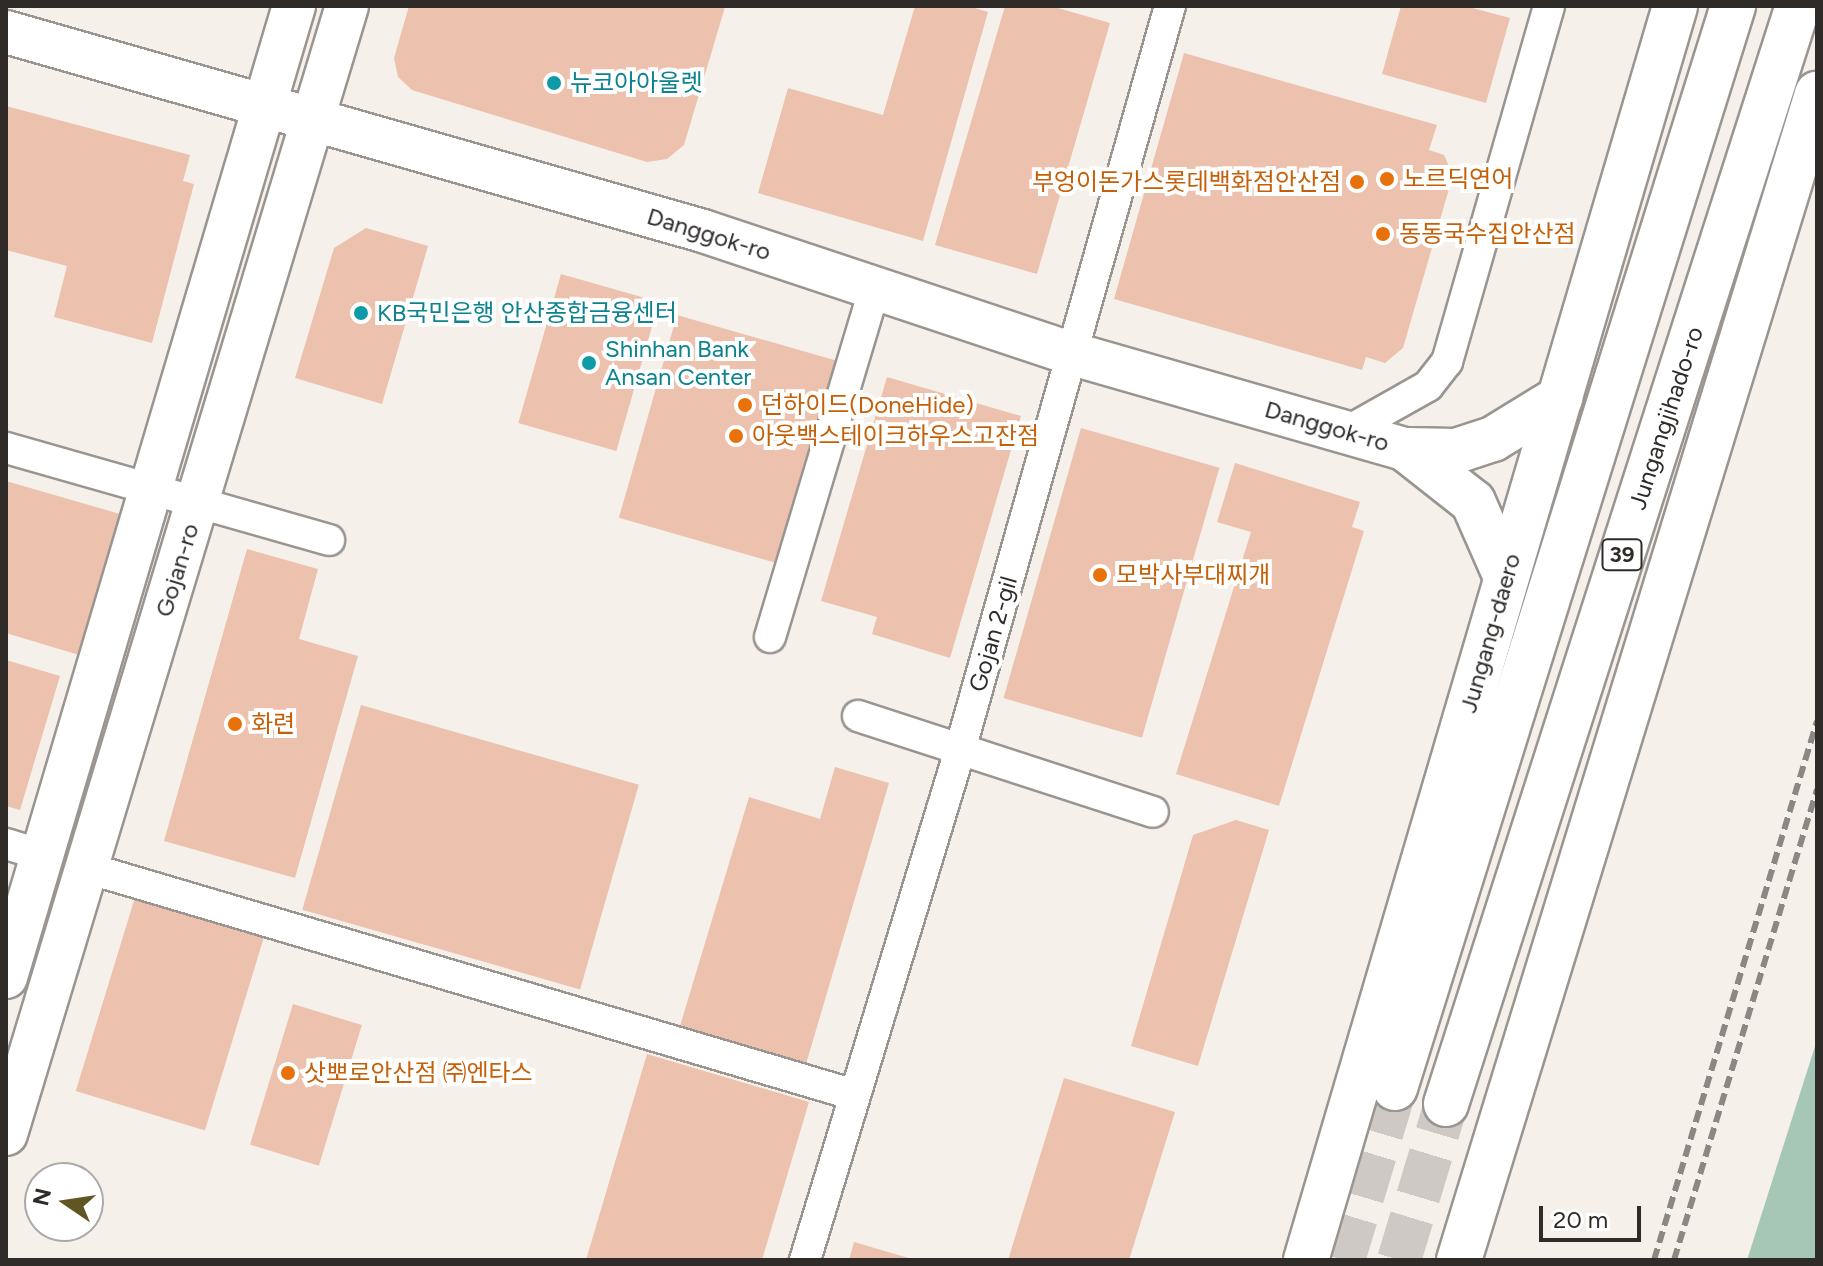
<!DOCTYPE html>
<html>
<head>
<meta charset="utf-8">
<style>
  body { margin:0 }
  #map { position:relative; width:1823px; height:1266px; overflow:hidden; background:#f6f0eb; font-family:Figtree,"Noto Sans KR",sans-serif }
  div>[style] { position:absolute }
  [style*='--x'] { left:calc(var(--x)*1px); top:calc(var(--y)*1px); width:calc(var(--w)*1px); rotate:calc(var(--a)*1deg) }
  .green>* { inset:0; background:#a7c7b6 }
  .building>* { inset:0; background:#ecc1ae; transform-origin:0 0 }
  .primary-tunnel>* { height:44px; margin-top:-22px; transform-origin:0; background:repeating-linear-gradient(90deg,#cec9c4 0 44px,transparent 0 66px) }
  .roads { filter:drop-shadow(2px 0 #9a9590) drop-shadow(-2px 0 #9a9590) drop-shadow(0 2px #9a9590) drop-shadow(0 -2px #9a9590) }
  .street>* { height:30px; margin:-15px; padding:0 15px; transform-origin:15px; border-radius:15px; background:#fff }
  .secondary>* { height:42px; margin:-21px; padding:0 21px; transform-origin:21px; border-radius:21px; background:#fff }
  .primary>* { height:44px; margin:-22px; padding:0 22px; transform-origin:22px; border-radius:22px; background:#fff }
  .rail>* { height:6px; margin-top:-3px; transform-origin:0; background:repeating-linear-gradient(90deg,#8c8784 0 12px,transparent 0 18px) }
  .dots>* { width:22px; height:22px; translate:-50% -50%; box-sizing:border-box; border:4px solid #fff; border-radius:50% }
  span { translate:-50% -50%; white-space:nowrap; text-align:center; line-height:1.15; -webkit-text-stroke:8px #fff; paint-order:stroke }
  .shield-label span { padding:2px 6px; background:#fff; border:2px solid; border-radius:6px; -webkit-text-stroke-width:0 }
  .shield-label { font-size:22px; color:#2e2b29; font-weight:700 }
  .culture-label { font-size:24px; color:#0d838f }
  .left { translate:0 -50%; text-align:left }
  .food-label { font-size:24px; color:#c56008 }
  .right { translate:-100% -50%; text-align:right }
  .street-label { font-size:24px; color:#2e2b29 }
  .frame { position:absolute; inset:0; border:8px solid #2e2b29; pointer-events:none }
  .north { position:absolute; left:24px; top:1162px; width:80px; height:80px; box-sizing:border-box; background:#fff; border:2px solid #abaaa9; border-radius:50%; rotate:283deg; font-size:22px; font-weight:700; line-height:32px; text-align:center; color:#2e2b29 }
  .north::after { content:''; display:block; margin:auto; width:28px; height:36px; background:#605623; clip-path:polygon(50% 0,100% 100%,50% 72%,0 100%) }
  .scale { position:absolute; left:1539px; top:1206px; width:102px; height:36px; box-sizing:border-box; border:4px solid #2e2b29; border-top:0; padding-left:10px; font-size:24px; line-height:28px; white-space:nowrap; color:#2e2b29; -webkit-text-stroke:6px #fff; paint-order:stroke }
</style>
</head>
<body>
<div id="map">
  <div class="green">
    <i style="clip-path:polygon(1817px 1040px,1817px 1260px,1747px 1260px)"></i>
  </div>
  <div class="building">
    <i style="clip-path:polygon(409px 6px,722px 6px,725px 7px,684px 145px,667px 159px,647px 162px,412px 90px,398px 77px,394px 58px)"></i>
    <i style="clip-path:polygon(915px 6px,968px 6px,988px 12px,923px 241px,758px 193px,788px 88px,883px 115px)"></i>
    <i style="clip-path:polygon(1005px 6px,1051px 6px,1110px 23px,1037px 274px,935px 245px)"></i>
    <i style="clip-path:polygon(1401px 6px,1465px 6px,1510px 18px,1486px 103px,1382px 74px)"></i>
    <i style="clip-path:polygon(1184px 53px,1437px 125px,1429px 150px,1444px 155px,1453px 175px,1403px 348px,1385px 363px,1366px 357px,1362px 370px,1114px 299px)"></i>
    <i style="clip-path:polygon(6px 106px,190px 155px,183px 181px,194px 184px,152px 343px,54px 317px,67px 266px,6px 250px)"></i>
    <i style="clip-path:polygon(366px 228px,428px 246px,382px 404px,295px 378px,334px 248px)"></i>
    <i style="left:561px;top:274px;width:102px;height:155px;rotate:16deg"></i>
    <i style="left:677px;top:315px;width:177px;height:211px;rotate:16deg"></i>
    <i style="clip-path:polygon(887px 377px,1021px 416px,950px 658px,872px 634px,877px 617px,821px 601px)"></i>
    <i style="left:1081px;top:428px;width:144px;height:281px;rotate:16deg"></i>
    <i style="clip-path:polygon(1235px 463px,1360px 502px,1352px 527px,1364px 531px,1279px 806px,1176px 774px,1251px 532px,1217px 522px)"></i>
    <i style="clip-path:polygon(6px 481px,120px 514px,79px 655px,6px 633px)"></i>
    <i style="clip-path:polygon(247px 549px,318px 569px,299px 639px,358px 656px,295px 878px,164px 841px)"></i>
    <i style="clip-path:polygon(6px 660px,60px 676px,20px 810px,6px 806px)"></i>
    <i style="left:361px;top:705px;width:289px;height:213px;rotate:16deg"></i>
    <i style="clip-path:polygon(835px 767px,889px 783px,806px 1064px,680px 1026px,749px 797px,820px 819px)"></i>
    <i style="clip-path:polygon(1236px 820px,1269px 830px,1198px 1066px,1131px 1046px,1193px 835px)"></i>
    <i style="left:136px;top:894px;width:135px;height:206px;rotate:17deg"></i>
    <i style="left:293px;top:1004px;width:72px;height:147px;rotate:17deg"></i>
    <i style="clip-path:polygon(647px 1054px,809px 1102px,762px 1260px,586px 1260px)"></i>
    <i style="clip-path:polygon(1064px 1078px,1175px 1112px,1129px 1260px,1008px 1260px)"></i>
    <i style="clip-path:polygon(854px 1242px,912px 1259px,912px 1260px,849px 1260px)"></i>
  </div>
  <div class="primary-tunnel">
    <i style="--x:1343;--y:1260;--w:180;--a:-73.2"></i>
    <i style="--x:1399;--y:1260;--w:163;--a:-73.2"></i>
  </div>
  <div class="roads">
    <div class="street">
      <i style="--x:1348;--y:431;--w:92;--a:-29.4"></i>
      <i style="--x:1428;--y:386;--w:31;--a:-52"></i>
      <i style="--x:1447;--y:362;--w:370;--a:-74"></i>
      <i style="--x:6;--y:448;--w:336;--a:15.9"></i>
      <i style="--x:770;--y:637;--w:366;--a:-73.3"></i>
      <i style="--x:858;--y:716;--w:310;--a:18"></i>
      <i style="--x:6;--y:844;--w:38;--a:17"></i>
      <i style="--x:87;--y:868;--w:801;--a:16.47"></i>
      <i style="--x:805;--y:1260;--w:533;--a:-73.09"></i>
      <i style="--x:960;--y:750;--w:773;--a:-74.24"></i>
    </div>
    <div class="secondary">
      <i style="--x:6;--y:32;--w:725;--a:15.93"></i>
      <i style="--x:703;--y:231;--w:390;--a:18.4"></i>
      <i style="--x:1073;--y:354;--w:348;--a:16"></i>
      <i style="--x:6;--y:977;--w:1013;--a:-73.48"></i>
      <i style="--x:6;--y:1134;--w:1178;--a:-73.18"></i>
    </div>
    <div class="primary">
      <i style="--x:1506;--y:577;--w:82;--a:-113.7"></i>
      <i style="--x:1473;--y:502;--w:84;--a:-141.8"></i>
      <i style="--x:1407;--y:450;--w:49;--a:1.2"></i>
      <i style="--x:1456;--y:451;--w:39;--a:-18"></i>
      <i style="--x:1493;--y:439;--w:79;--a:-31.5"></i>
      <i style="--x:1395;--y:1088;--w:1134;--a:-72.65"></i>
      <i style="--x:1446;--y:1104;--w:1153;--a:-72.23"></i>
      <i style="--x:1306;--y:1260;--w:1307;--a:-73.6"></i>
      <i style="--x:1459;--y:1260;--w:1220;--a:-72.93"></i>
    </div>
  </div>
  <div class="rail">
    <i style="--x:1654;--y:1260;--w:563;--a:-73.17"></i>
    <i style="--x:1674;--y:1260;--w:492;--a:-73.1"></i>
  </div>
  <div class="dots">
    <i style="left:554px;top:83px;background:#0f9aa8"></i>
    <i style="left:1387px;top:179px;background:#e8710a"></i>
    <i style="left:1357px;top:182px;background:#e8710a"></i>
    <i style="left:1383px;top:234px;background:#e8710a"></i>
    <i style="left:361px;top:313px;background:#0f9aa8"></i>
    <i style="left:589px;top:363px;background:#0f9aa8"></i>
    <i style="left:745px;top:405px;background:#e8710a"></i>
    <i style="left:736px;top:436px;background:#e8710a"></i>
    <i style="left:1100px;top:575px;background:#e8710a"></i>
    <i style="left:235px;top:724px;background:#e8710a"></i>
    <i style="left:288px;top:1073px;background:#e8710a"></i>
  </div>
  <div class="shield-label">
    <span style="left:1622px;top:555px">39</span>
  </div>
  <div class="culture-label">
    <span class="left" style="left:570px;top:83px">뉴코아아울렛</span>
    <span class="left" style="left:377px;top:313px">KB국민은행 안산종합금융센터</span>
    <span class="left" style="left:605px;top:363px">Shinhan Bank<br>Ansan Center</span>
  </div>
  <div class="food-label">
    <span class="left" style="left:1403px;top:179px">노르딕연어</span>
    <span class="right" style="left:1341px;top:182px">부엉이돈가스롯데백화점안산점</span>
    <span class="left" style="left:1399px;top:234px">동동국수집안산점</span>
    <span class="left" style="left:761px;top:405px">던하이드(DoneHide)</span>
    <span class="left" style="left:752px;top:436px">아웃백스테이크하우스고잔점</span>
    <span class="left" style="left:1116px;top:575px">모박사부대찌개</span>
    <span class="left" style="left:251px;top:724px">화련</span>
    <span class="left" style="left:304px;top:1073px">삿뽀로안산점 ㈜엔타스</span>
  </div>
  <div class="street-label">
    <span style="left:709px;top:234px;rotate:17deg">Danggok-ro</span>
    <span style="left:1666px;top:418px;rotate:-72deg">Jungangjihado-ro</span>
    <span style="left:1327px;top:426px;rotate:16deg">Danggok-ro</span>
    <span style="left:177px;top:570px;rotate:-73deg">Gojan-ro</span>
    <span style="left:1490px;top:633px;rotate:-74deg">Jungang-daero</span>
    <span style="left:993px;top:634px;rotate:-74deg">Gojan 2-gil</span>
  </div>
  <div class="frame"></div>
  <div class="north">N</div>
  <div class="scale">20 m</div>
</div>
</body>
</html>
